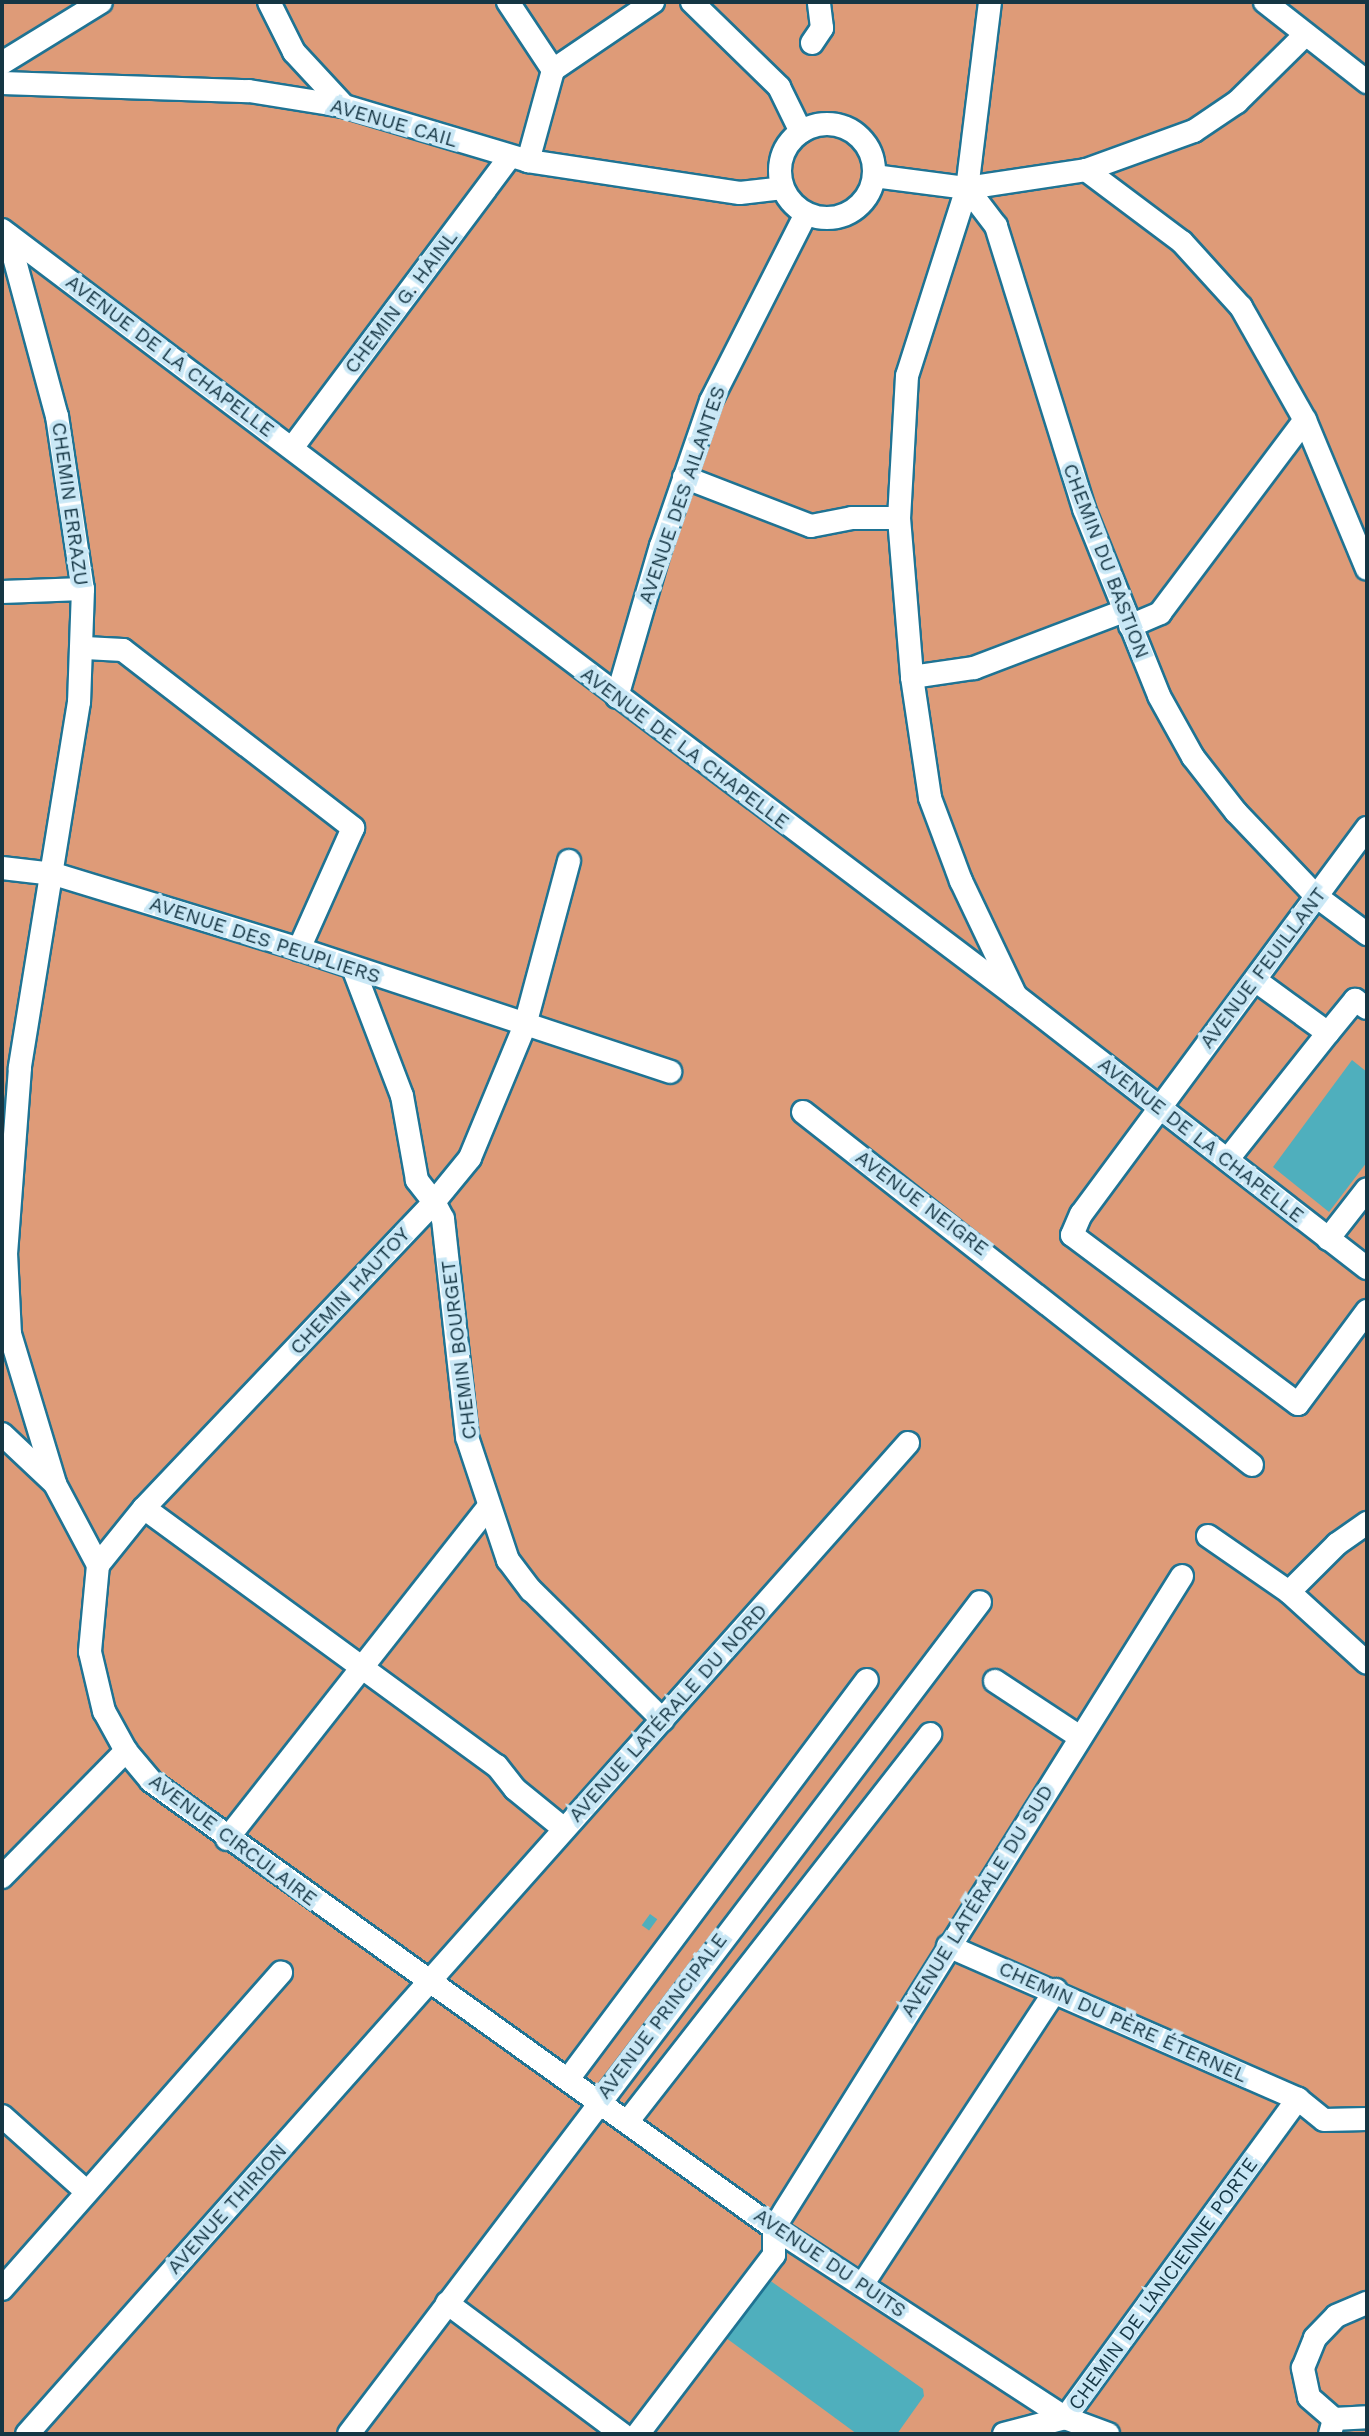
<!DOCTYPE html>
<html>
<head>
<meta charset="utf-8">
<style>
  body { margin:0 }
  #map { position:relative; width:1369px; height:2436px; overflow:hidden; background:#a3dffc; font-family:"Work Sans",sans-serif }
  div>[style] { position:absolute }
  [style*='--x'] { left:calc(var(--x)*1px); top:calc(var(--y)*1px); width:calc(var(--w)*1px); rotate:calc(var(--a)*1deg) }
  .green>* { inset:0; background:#de9b78; transform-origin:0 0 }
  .building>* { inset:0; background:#4fafbd; transform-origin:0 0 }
  .roads { filter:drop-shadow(2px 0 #1f7393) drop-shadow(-2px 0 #1f7393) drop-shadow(0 2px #1f7393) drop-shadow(0 -2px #1f7393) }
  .lane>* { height:22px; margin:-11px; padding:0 11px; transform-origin:11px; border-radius:11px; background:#fff }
  .lane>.ring { margin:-11px; padding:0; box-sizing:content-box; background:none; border:22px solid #fff; border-radius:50% }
  span { translate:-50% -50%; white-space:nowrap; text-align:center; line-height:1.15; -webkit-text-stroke:8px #cae8f6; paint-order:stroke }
  .street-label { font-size:20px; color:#153644 }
  .frame { position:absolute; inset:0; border:4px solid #153644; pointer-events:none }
</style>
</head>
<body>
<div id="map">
  <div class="green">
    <i style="left:2px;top:2px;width:1365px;height:2432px"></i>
  </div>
  <div class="building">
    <i style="clip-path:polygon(1352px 1060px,1367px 1072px,1367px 1162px,1329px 1212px,1273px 1167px)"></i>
    <i style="left:650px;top:1914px;width:9px;height:14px;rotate:36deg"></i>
    <i style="clip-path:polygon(765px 2277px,923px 2389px,924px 2396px,897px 2434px,857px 2434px,722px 2335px)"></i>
  </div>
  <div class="roads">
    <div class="lane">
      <i style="--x:269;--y:2;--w:56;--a:63.4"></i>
      <i style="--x:294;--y:52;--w:74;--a:47.2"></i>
      <i style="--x:508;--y:2;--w:82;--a:56.5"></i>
      <i style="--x:553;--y:70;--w:121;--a:-34.2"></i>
      <i style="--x:692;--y:2;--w:122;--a:44.3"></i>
      <i style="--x:779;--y:87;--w:50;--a:63.9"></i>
      <i style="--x:990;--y:2;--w:187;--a:97"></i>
      <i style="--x:967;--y:188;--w:197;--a:107.7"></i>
      <i style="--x:907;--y:376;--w:142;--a:93.2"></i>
      <i style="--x:899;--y:518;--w:160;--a:85.3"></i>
      <i style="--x:912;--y:677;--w:122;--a:81.5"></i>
      <i style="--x:930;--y:798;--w:89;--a:69.5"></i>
      <i style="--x:961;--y:881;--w:125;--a:64.5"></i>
      <i style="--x:1265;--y:2;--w:130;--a:38.1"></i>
      <i style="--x:812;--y:43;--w:18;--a:-56"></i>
      <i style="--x:822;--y:28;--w:26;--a:-97"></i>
      <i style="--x:2;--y:63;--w:116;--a:-31.6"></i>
      <i style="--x:2;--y:83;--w:247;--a:1.9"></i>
      <i style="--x:249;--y:91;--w:96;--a:9"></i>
      <i style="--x:344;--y:106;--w:192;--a:16.6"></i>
      <i style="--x:528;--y:161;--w:214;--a:8.6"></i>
      <i style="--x:740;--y:193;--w:43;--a:-6.6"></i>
      <i class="ring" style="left:780px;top:124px;width:72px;height:72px"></i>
      <i style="--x:528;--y:161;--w:94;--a:-74.6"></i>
      <i style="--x:1086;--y:170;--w:120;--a:36.9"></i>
      <i style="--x:1182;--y:242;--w:88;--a:47.8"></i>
      <i style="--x:1241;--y:307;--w:130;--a:60.5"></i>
      <i style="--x:1305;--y:420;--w:161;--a:67.4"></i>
      <i style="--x:874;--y:176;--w:94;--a:7.4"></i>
      <i style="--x:967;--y:188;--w:120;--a:-8.6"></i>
      <i style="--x:1086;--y:170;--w:115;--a:-19.9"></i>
      <i style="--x:1194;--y:131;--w:52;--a:-34"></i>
      <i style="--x:1237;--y:102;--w:95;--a:-44.6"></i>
      <i style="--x:967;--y:188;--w:48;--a:52.7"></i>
      <i style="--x:996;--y:226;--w:296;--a:72.7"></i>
      <i style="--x:1084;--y:509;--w:201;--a:68.1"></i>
      <i style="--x:1159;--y:696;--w:70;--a:60.9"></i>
      <i style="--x:1193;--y:757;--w:70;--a:52"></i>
      <i style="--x:1236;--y:812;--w:116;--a:46.4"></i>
      <i style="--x:1316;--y:896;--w:64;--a:36.7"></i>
      <i style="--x:2;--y:230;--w:1271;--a:37.07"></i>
      <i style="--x:1016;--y:996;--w:444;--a:37.8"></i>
      <i style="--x:8;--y:235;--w:188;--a:74.9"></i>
      <i style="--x:57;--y:416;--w:175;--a:81.5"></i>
      <i style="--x:83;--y:589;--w:113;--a:92"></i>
      <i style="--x:79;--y:702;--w:371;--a:99.2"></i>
      <i style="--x:20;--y:1068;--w:186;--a:94.3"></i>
      <i style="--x:6;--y:1253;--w:81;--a:87.2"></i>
      <i style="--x:10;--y:1334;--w:156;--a:73.2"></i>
      <i style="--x:292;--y:448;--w:364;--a:-53.2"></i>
      <i style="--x:684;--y:477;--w:136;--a:21.1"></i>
      <i style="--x:811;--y:526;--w:42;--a:-11"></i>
      <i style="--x:852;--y:518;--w:47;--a:0"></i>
      <i style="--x:2;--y:592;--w:81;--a:-2.1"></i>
      <i style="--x:1130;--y:626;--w:33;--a:-23"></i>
      <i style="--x:1160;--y:613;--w:241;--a:-53.1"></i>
      <i style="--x:85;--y:648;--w:38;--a:3"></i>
      <i style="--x:123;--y:650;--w:291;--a:37.7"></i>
      <i style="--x:353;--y:828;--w:133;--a:114.1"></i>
      <i style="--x:912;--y:677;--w:63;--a:-8.3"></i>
      <i style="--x:974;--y:668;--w:160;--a:-20.8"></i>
      <i style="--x:617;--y:697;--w:157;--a:-73.8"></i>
      <i style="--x:661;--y:546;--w:153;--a:-71"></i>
      <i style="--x:711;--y:401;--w:210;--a:-63.1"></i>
      <i style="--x:1367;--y:828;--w:480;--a:126.5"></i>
      <i style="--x:1081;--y:1214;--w:23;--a:113"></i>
      <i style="--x:1072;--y:1235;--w:282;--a:36.8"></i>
      <i style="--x:1298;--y:1404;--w:116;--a:-53.4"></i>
      <i style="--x:569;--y:861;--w:170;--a:105"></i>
      <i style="--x:525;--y:1025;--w:144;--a:112.5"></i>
      <i style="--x:470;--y:1158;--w:57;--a:129.3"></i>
      <i style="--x:434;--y:1202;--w:19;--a:62"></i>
      <i style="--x:443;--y:1219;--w:219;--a:83.7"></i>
      <i style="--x:467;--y:1437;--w:130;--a:71.6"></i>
      <i style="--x:508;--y:1560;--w:38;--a:53"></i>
      <i style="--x:531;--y:1590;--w:185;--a:44.6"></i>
      <i style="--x:2;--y:868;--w:52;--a:6.6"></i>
      <i style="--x:54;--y:874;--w:256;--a:17"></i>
      <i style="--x:299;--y:949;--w:391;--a:18.3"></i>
      <i style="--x:1255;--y:980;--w:90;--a:36"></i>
      <i style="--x:1328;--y:1033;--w:43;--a:-50.7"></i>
      <i style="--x:1355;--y:1000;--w:14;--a:34"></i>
      <i style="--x:803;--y:1112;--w:571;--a:38.17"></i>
      <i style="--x:1228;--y:1159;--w:161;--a:-51.6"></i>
      <i style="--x:1328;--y:1239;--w:63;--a:-52"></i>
      <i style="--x:2;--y:1434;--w:73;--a:43.3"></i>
      <i style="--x:55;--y:1484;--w:92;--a:62"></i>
      <i style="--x:98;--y:1565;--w:87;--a:95.3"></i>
      <i style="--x:90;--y:1652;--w:61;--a:76.7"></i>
      <i style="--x:104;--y:1711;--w:46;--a:61.2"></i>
      <i style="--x:126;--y:1751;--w:39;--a:50"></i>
      <i style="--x:151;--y:1781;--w:767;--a:35.66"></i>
      <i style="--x:774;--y:2228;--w:348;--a:33.1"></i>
      <i style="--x:1065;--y:2418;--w:46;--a:20.4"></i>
      <i style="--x:144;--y:1508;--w:437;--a:36.2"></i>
      <i style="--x:497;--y:1766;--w:29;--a:52"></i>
      <i style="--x:515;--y:1789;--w:63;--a:39.2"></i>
      <i style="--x:1208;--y:1536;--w:98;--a:34.7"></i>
      <i style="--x:1289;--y:1592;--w:105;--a:42.3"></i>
      <i style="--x:98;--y:1565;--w:73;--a:-51.1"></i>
      <i style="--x:144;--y:1508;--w:422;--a:-46.5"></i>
      <i style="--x:434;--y:1202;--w:28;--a:-128"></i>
      <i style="--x:417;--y:1180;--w:85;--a:-100.1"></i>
      <i style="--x:402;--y:1096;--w:137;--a:-110.9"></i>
      <i style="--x:1289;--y:1592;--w:68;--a:-45"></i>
      <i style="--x:1337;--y:1544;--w:37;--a:-35"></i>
      <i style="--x:995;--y:1681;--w:102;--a:33.4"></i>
      <i style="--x:227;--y:1839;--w:422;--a:-51.8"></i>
      <i style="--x:2;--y:1877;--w:177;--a:-45.5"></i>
      <i style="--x:948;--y:1946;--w:382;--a:23.6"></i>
      <i style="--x:1298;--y:2099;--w:33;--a:39"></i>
      <i style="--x:1324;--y:2120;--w:43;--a:-1.3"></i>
      <i style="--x:569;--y:2078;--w:497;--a:-53.2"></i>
      <i style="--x:2;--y:2116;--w:114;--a:41.8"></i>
      <i style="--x:628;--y:2121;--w:491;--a:-52"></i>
      <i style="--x:862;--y:2285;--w:353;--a:-56.7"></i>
      <i style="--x:2;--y:2289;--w:422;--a:-48.6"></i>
      <i style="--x:447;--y:2303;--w:219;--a:36.8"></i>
      <i style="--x:1334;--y:2419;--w:33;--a:-139"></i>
      <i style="--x:1309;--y:2397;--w:30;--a:-102"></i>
      <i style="--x:1303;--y:2368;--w:32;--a:-68"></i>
      <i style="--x:1315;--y:2338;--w:30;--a:-46"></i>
      <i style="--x:1336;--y:2316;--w:34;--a:-23"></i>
      <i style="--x:27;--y:2434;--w:1326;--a:-48.36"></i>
      <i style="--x:349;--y:2434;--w:1044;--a:-52.82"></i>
      <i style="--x:638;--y:2434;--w:225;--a:-52.8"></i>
      <i style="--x:774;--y:2255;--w:27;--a:-90"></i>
      <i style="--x:774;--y:2228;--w:769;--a:-57.96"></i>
      <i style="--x:1004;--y:2434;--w:63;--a:-14.7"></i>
      <i style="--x:1065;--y:2418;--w:395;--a:-53.9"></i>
      <i style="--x:1330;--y:2434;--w:16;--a:-75"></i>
      <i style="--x:1334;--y:2419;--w:33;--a:-3"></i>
    </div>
  </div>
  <div class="street-label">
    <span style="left:394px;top:123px;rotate:16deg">AVENUE CAIL</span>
    <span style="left:401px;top:302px;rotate:-53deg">CHEMIN G. HAINL</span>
    <span style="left:170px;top:356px;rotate:37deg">AVENUE DE LA CHAPELLE</span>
    <span style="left:682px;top:495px;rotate:-71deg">AVENUE DES AILANTES</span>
    <span style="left:70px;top:504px;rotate:82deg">CHEMIN ERRAZU</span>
    <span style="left:1106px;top:561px;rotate:69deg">CHEMIN DU BASTION</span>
    <span style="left:685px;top:748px;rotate:37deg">AVENUE DE LA CHAPELLE</span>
    <span style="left:265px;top:940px;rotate:18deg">AVENUE DES PEUPLIERS</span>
    <span style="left:1263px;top:968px;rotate:-53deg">AVENUE FEUILLANT</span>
    <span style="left:1201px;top:1140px;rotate:38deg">AVENUE DE LA CHAPELLE</span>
    <span style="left:922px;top:1203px;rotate:37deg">AVENUE NEIGRE</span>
    <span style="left:350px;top:1291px;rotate:-47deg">CHEMIN HAUTOY</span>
    <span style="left:459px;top:1350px;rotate:-97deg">CHEMIN BOURGET</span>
    <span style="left:668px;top:1713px;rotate:-48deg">AVENUE LATÉRALE DU NORD</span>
    <span style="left:233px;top:1840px;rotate:37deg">AVENUE CIRCULAIRE</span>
    <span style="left:977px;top:1901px;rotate:-58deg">AVENUE LATÉRALE DU SUD</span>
    <span style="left:662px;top:2016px;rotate:-53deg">AVENUE PRINCIPALE</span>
    <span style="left:1123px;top:2022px;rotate:24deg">CHEMIN DU PÈRE ÉTERNEL</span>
    <span style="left:227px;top:2209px;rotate:-48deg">AVENUE THIRION</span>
    <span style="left:830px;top:2263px;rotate:34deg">AVENUE DU PUITS</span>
    <span style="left:1163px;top:2284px;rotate:-54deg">CHEMIN DE L'ANCIENNE PORTE</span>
  </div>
  <div class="frame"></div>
</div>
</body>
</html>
